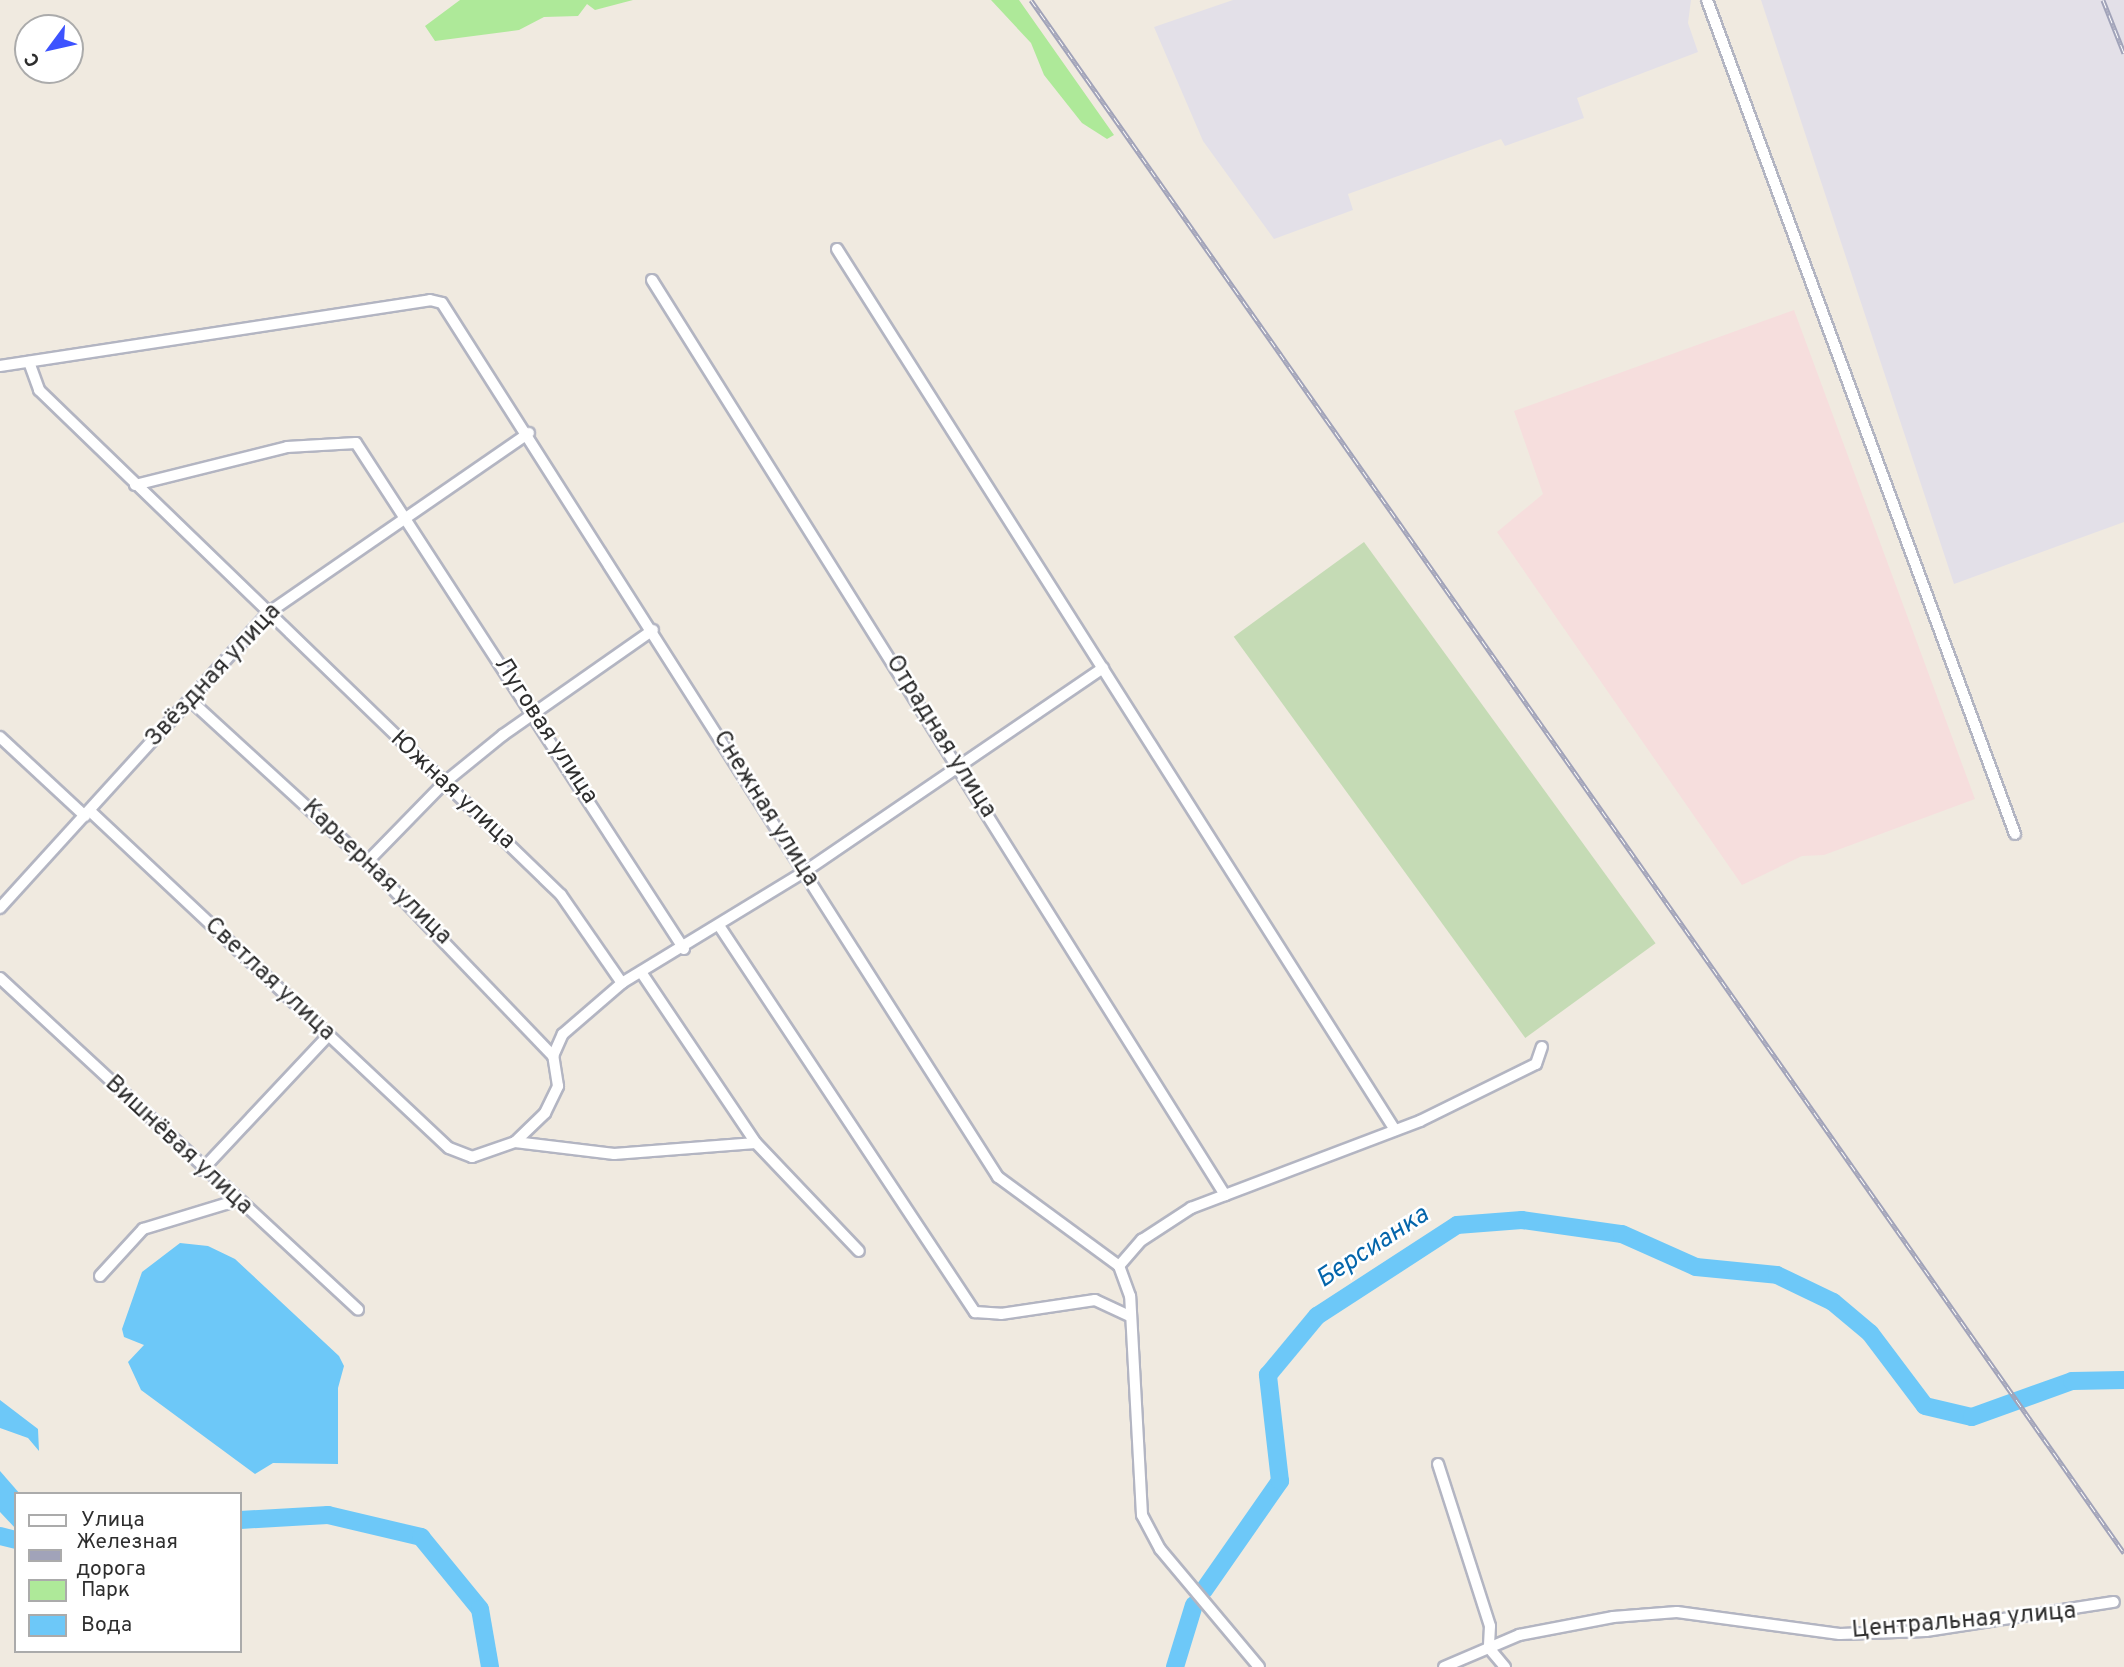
<!DOCTYPE html>
<html>
<head>
<meta charset="utf-8">
<style>
  body { margin:0 }
  #map { position:relative; width:2124px; height:1667px; overflow:hidden; background:#f0eae0; font-family:Overpass,sans-serif }
  div>[style] { position:absolute }
  [style*='--x'] { left:calc(var(--x)*1px); top:calc(var(--y)*1px); width:calc(var(--w)*1px); rotate:calc(var(--a)*1deg) }
  .industrial>* { inset:0; background:#e3e0e8 }
  .medical>* { inset:0; background:#f6dedd }
  .green>* { inset:0; background:#aee999 }
  .cemetery>* { inset:0; background:#c5dbb5; transform-origin:0 0 }
  .water>* { inset:0; background:#6dc8f8 }
  .river>* { height:18px; margin:-9px; padding:0 9px; transform-origin:9px; border-radius:9px; background:#6dc8f8 }
  .roads { filter:drop-shadow(2px 0 #b3b5c2) drop-shadow(-2px 0 #b3b5c2) drop-shadow(0 2px #b3b5c2) drop-shadow(0 -2px #b3b5c2) }
  .street>* { height:10px; margin:-5px; padding:0 5px; transform-origin:5px; border-radius:5px; background:#fff }
  .rail>* { height:5px; margin-top:-2.5px; transform-origin:0; background:repeating-linear-gradient(90deg,#fff 0 8px,#a1a3b9 0 16px); box-sizing:border-box; border-block:2px solid #a1a3b9 }
  span { translate:-50% -50%; white-space:nowrap; text-align:center; line-height:1.15; -webkit-text-stroke:5px #fff; paint-order:stroke }
  .street-label { font-size:24px; color:#2e2e2e }
  .water-label { font-size:26px; color:#0465ab; font-style:italic }
  .legend { position:absolute; left:14px; top:1492px; width:228px; height:161px; box-sizing:border-box; background:#fff; border:2px solid #ababab; margin:0; padding:9px 12px; list-style:none; font-size:21px; color:#2e2e2e }
  .legend li { display:flex; align-items:center; gap:14px; height:35px }
  .legend b { width:35px; border:2px solid #ababab }
  .north { position:absolute; left:14px; top:14px; width:70px; height:70px; box-sizing:border-box; background:#fff; border:2px solid #ababab; border-radius:50%; rotate:237deg; font-size:19px; font-weight:700; line-height:28px; text-align:center; color:#2e2e2e }
  .north::after { content:''; display:block; margin:auto; width:24px; height:32px; background:#3d53ff; clip-path:polygon(50% 0,100% 100%,50% 72%,0 100%) }
</style>
</head>
<body>
<div id="map">
  <div class="industrial">
    <i style="clip-path:polygon(1233px 0,1691px 0,1688px 23px,1698px 52px,1577px 98px,1584px 118px,1505px 146px,1501px 139px,1348px 194px,1353px 210px,1274px 239px,1203px 141px,1154px 27px)"></i>
    <i style="clip-path:polygon(1761px 0,2124px 0,2124px 522px,1954px 584px)"></i>
  </div>
  <div class="medical">
    <i style="clip-path:polygon(1794px 310px,1975px 799px,1824px 855px,1802px 856px,1742px 885px,1497px 532px,1543px 494px,1514px 411px)"></i>
  </div>
  <div class="green">
    <i style="clip-path:polygon(460px 0,633px 0,595px 10px,587px 4px,578px 16px,544px 17px,519px 30px,435px 41px,425px 26px)"></i>
    <i style="clip-path:polygon(991px 0,1019px 0,1114px 135px,1107px 139px,1082px 123px,1044px 75px,1031px 43px)"></i>
  </div>
  <div class="cemetery">
    <i style="left:1364px;top:542px;width:496px;height:161px;rotate:54deg"></i>
  </div>
  <div class="water">
    <i style="clip-path:polygon(180px 1243px,208px 1246px,235px 1259px,339px 1356px,344px 1366px,338px 1388px,338px 1464px,273px 1463px,255px 1474px,141px 1390px,128px 1362px,144px 1345px,124px 1337px,122px 1329px,142px 1272px)"></i>
    <i style="clip-path:polygon(0 1400px,38px 1429px,39px 1451px,28px 1438px,0 1428px)"></i>
    <i style="clip-path:polygon(0 1471px,20px 1494px,16px 1529px,0 1512px)"></i>
  </div>
  <div class="river">
    <i style="--x:240;--y:1520;--w:88;--a:-3.3"></i>
    <i style="--x:328;--y:1515;--w:96;--a:13.3"></i>
    <i style="--x:421;--y:1537;--w:93;--a:50.7"></i>
    <i style="--x:480;--y:1609;--w:59;--a:80.2"></i>
    <i style="--x:0;--y:1536;--w:16;--a:14"></i>
    <i style="--x:1204;--y:1590;--w:133;--a:-55.1"></i>
    <i style="--x:1280;--y:1481;--w:107;--a:-96.5"></i>
    <i style="--x:1268;--y:1375;--w:77;--a:-50.3"></i>
    <i style="--x:1317;--y:1316;--w:167;--a:-33"></i>
    <i style="--x:1457;--y:1225;--w:65;--a:-4.4"></i>
    <i style="--x:1522;--y:1220;--w:101;--a:8"></i>
    <i style="--x:1622;--y:1234;--w:81;--a:24"></i>
    <i style="--x:1696;--y:1267;--w:81;--a:5.6"></i>
    <i style="--x:1777;--y:1275;--w:62;--a:25.7"></i>
    <i style="--x:1833;--y:1302;--w:48;--a:40"></i>
    <i style="--x:1870;--y:1333;--w:91;--a:53"></i>
    <i style="--x:1925;--y:1406;--w:48;--a:13.2"></i>
    <i style="--x:1972;--y:1417;--w:106;--a:-19.8"></i>
    <i style="--x:2072;--y:1381;--w:52;--a:-1.1"></i>
    <i style="--x:1175;--y:1667;--w:65;--a:-73"></i>
  </div>
  <div class="roads">
    <div class="street">
      <i style="--x:1707;--y:0;--w:889;--a:69.73"></i>
      <i style="--x:837;--y:249;--w:1043;--a:57.65"></i>
      <i style="--x:652;--y:280;--w:1080;--a:57.94"></i>
      <i style="--x:29;--y:362;--w:30;--a:70"></i>
      <i style="--x:39;--y:390;--w:726;--a:44.05"></i>
      <i style="--x:561;--y:895;--w:107;--a:55.3"></i>
      <i style="--x:0;--y:366;--w:435;--a:-8.7"></i>
      <i style="--x:430;--y:300;--w:12;--a:14"></i>
      <i style="--x:442;--y:303;--w:1036;--a:57.54"></i>
      <i style="--x:998;--y:1177;--w:150;--a:36.3"></i>
      <i style="--x:135;--y:485;--w:157;--a:-14"></i>
      <i style="--x:287;--y:447;--w:69;--a:-3.3"></i>
      <i style="--x:356;--y:443;--w:603;--a:57.05"></i>
      <i style="--x:190;--y:700;--w:240;--a:42.5"></i>
      <i style="--x:367;--y:862;--w:269;--a:46.2"></i>
      <i style="--x:0;--y:737;--w:116;--a:42.9"></i>
      <i style="--x:90;--y:811;--w:492;--a:43.2"></i>
      <i style="--x:449;--y:1148;--w:25;--a:21"></i>
      <i style="--x:472;--y:1157;--w:46;--a:-19.2"></i>
      <i style="--x:515;--y:1142;--w:42;--a:-44"></i>
      <i style="--x:545;--y:1113;--w:30;--a:-64"></i>
      <i style="--x:558;--y:1086;--w:30;--a:-99"></i>
      <i style="--x:553;--y:1056;--w:24;--a:-66"></i>
      <i style="--x:563;--y:1034;--w:78;--a:-40.8"></i>
      <i style="--x:622;--y:983;--w:213;--a:-31.4"></i>
      <i style="--x:804;--y:872;--w:362;--a:-34.3"></i>
      <i style="--x:367;--y:862;--w:110;--a:-45.7"></i>
      <i style="--x:444;--y:783;--w:76;--a:-39.1"></i>
      <i style="--x:503;--y:735;--w:183;--a:-35"></i>
      <i style="--x:0;--y:908;--w:399;--a:-47.7"></i>
      <i style="--x:268;--y:613;--w:317;--a:-34.6"></i>
      <i style="--x:720;--y:927;--w:462;--a:56.5"></i>
      <i style="--x:975;--y:1312;--w:26;--a:4"></i>
      <i style="--x:1001;--y:1314;--w:95;--a:-8.5"></i>
      <i style="--x:1095;--y:1300;--w:38;--a:25"></i>
      <i style="--x:641;--y:972;--w:206;--a:56.1"></i>
      <i style="--x:756;--y:1143;--w:149;--a:46.4"></i>
      <i style="--x:0;--y:978;--w:488;--a:42.8"></i>
      <i style="--x:515;--y:1142;--w:100;--a:6.9"></i>
      <i style="--x:614;--y:1154;--w:142;--a:-4.4"></i>
      <i style="--x:202;--y:1170;--w:184;--a:-46.8"></i>
      <i style="--x:100;--y:1276;--w:64;--a:-47.5"></i>
      <i style="--x:143;--y:1229;--w:96;--a:-16.9"></i>
      <i style="--x:1438;--y:1464;--w:170;--a:72.2"></i>
      <i style="--x:1490;--y:1626;--w:22;--a:93"></i>
      <i style="--x:1489;--y:1648;--w:25;--a:50"></i>
      <i style="--x:1259;--y:1667;--w:154;--a:-130"></i>
      <i style="--x:1160;--y:1549;--w:38;--a:-118"></i>
      <i style="--x:1142;--y:1515;--w:219;--a:-93.1"></i>
      <i style="--x:1130;--y:1296;--w:32;--a:-110"></i>
      <i style="--x:1119;--y:1266;--w:35;--a:-49"></i>
      <i style="--x:1142;--y:1240;--w:59;--a:-33.1"></i>
      <i style="--x:1191;--y:1208;--w:245;--a:-20.8"></i>
      <i style="--x:1420;--y:1121;--w:129;--a:-26.2"></i>
      <i style="--x:1536;--y:1064;--w:18;--a:-71"></i>
      <i style="--x:1444;--y:1667;--w:82;--a:-23.1"></i>
      <i style="--x:1519;--y:1635;--w:96;--a:-10.8"></i>
      <i style="--x:1613;--y:1617;--w:64;--a:-4.5"></i>
      <i style="--x:1677;--y:1612;--w:164;--a:7.7"></i>
      <i style="--x:1840;--y:1634;--w:86;--a:-2"></i>
      <i style="--x:1926;--y:1631;--w:190;--a:-8.8"></i>
    </div>
  </div>
  <div class="rail">
    <i style="--x:1031;--y:0;--w:1899;--a:54.86"></i>
    <i style="--x:2103;--y:0;--w:57;--a:68.4"></i>
  </div>
  <div class="street-label">
    <span style="left:214px;top:676px;rotate:-47deg">Звёздная улица</span>
    <span style="left:545px;top:731px;rotate:57deg">Луговая улица</span>
    <span style="left:940px;top:737px;rotate:58deg">Отрадная улица</span>
    <span style="left:452px;top:791px;rotate:43deg">Южная улица</span>
    <span style="left:765px;top:809px;rotate:58deg">Снежная улица</span>
    <span style="left:376px;top:873px;rotate:44deg">Карьерная улица</span>
    <span style="left:269px;top:980px;rotate:43deg">Светлая улица</span>
    <span style="left:178px;top:1146px;rotate:43deg">Вишнёвая улица</span>
    <span style="left:1964px;top:1622px;rotate:-5deg">Центральная улица</span>
  </div>
  <div class="water-label">
    <span style="left:1373px;top:1248px;rotate:-33deg">Берсианка</span>
  </div>
  <ul class="legend">
  <li><b style="height:9px;background:#fff"></b>Улица</li>
  <li><b style="height:9px;background:#a1a3b9"></b>Железная дорога</li>
  <li><b style="height:19px;background:#aee999"></b>Парк</li>
  <li><b style="height:19px;background:#6dc8f8"></b>Вода</li>
  </ul>
  <div class="north">С</div>
</div>
</body>
</html>
